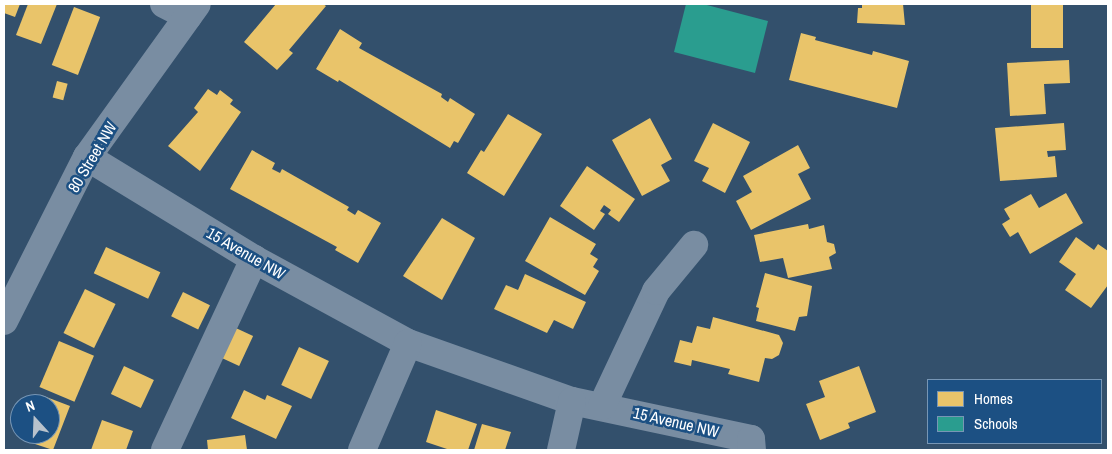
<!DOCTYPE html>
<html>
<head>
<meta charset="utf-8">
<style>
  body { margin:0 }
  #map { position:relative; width:1112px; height:454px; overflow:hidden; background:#33506c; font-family:"Archivo Narrow",sans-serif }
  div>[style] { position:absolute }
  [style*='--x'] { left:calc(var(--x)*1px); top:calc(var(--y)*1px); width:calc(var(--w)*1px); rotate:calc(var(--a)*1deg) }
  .homes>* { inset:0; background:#e9c46a; transform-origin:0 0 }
  .schools>* { inset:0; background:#2a9d8f }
  .minor>* { height:28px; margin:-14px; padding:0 14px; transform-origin:14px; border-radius:14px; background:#798da2 }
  span { translate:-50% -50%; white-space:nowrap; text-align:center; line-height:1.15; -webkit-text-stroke:5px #1c5083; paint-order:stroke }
  .street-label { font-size:16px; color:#fff }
  .frame { position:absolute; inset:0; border:5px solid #fff; pointer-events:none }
  .legend { position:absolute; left:927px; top:379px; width:175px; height:65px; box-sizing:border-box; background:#1c5083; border:1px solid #7796b5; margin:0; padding:6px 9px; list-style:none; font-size:15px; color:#fff }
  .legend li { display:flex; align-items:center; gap:10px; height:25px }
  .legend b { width:25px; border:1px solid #7796b5 }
  .north { position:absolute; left:10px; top:394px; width:50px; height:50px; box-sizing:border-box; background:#1c5083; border:1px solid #7796b5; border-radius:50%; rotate:340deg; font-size:14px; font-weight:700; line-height:20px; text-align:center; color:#fff }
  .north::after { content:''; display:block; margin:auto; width:18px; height:22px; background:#b8c2cc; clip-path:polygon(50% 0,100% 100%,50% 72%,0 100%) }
</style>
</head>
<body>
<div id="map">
  <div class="homes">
    <i style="clip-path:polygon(4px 4px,20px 4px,15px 17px,4px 13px)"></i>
    <i style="clip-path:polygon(28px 4px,57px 4px,41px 44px,16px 35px)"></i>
    <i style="clip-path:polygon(276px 4px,323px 4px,326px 6px,289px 50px,293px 53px,277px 70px,244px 42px)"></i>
    <i style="clip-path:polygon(862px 4px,903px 4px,905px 25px,857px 23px,858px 8px,862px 8px)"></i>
    <i style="left:1031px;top:4px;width:32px;height:44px"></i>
    <i style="left:74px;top:7px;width:28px;height:62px;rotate:21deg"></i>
    <i style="clip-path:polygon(340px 29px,362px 43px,359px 48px,442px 94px,441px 97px,448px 102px,450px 98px,475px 114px,458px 143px,454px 141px,450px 148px,339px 80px,338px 82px,316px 69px)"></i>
    <i style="clip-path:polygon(801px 33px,816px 37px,815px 40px,872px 55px,873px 51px,909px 61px,897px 108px,789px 80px)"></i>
    <i style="clip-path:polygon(1069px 60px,1070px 83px,1044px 84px,1046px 114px,1010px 116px,1007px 63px)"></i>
    <i style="left:57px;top:81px;width:11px;height:17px;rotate:15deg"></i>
    <i style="clip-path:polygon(208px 89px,217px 95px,220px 90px,233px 100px,230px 104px,241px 112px,200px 171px,168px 146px,198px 112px,194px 108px)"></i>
    <i style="clip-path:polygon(508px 114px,542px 134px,504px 196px,467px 173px,481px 150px,484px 152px)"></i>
    <i style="clip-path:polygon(650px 118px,672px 159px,661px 165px,670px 181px,642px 196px,612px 140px)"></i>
    <i style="clip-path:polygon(713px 123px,750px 142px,725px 193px,702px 181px,709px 168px,694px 161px)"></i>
    <i style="clip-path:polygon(1064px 123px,1066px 150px,1047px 151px,1048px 157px,1055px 156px,1057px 177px,1000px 181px,995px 128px)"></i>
    <i style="clip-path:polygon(798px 145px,810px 168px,798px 174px,811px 199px,751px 230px,736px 201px,752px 192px,743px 176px)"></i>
    <i style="clip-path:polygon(252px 150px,275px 163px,272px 169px,280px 173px,282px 169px,349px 207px,347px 210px,355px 215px,358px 210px,381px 223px,358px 263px,335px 250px,337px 247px,230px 189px)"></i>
    <i style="clip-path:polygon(587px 166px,635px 199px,619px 222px,608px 214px,611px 210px,604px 205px,600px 211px,605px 214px,594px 230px,560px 206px)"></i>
    <i style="clip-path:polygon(1066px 193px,1083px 223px,1030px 254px,1018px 232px,1010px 237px,1002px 224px,1010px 219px,1004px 209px,1031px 194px,1039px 208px)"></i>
    <i style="clip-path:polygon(550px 217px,596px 244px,590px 254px,598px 259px,593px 267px,599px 271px,585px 295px,525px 261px)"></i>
    <i style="clip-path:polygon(442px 218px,475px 238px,442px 300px,403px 276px)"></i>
    <i style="clip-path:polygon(808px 224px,809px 229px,824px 225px,827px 242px,834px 244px,836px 253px,829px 257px,832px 269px,788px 278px,783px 258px,760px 262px,754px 235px)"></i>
    <i style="clip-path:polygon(1076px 237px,1094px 250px,1098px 244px,1108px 251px,1108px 285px,1091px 308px,1065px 290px,1076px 274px,1059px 262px)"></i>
    <i style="left:106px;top:247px;width:60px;height:29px;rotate:25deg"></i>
    <i style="clip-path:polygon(765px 273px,812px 286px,807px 316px,799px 317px,795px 331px,756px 321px,759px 308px,756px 307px)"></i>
    <i style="clip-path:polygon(525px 274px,586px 302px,573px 329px,554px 320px,547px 333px,494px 309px,506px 285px,518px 290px)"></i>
    <i style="left:85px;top:289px;width:34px;height:49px;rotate:26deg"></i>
    <i style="left:183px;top:292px;width:30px;height:27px;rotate:26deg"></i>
    <i style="clip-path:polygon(713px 317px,779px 335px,783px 343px,779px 355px,772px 359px,765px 358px,759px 382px,728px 374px,730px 369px,692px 360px,691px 366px,674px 362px,680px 340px,692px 343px,697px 326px,710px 329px)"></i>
    <i style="left:225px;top:323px;width:31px;height:33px;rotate:25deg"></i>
    <i style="left:59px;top:341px;width:38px;height:50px;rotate:23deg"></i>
    <i style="left:299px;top:347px;width:33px;height:42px;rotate:25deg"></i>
    <i style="left:124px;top:366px;width:33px;height:31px;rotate:25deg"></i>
    <i style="clip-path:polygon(859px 366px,876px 412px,848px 423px,850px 428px,820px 440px,806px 404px,825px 397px,819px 381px)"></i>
    <i style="clip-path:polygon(244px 390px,265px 400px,267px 395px,292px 406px,276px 439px,231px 418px)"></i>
    <i style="clip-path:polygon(41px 395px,70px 406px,53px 450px,23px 440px,25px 434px,50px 434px,50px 404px,37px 404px)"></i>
    <i style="clip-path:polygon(436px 410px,477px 424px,468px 450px,450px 450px,426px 442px)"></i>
    <i style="clip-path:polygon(102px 420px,133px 431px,126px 450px,91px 450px)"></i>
    <i style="clip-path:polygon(482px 424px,511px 432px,505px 450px,474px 450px)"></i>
    <i style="clip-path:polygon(245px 435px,247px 450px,208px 450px,207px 440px)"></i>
  </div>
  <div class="schools">
    <i style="clip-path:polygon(686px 4px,703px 4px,768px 21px,755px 73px,674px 52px)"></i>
  </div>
  <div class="minor">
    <i style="--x:164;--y:4;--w:27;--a:27"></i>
    <i style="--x:87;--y:157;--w:196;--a:31.4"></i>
    <i style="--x:254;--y:259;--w:175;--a:28.6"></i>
    <i style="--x:408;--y:343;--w:174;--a:19.5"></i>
    <i style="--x:572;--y:401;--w:183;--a:12"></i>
    <i style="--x:751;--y:439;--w:11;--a:85"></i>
    <i style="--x:4;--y:321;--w:184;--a:-63.2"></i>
    <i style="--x:87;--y:157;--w:188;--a:-54.3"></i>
    <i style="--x:602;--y:406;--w:127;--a:-64.8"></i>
    <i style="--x:656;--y:291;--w:60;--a:-50.4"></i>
    <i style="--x:165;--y:450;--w:211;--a:-65"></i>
    <i style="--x:362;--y:450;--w:116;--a:-66.7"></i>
    <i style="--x:561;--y:450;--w:50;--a:-77.3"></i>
  </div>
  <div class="street-label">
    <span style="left:92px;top:157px;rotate:-59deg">80 Street NW</span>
    <span style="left:246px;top:253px;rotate:30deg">15 Avenue NW</span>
    <span style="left:676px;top:422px;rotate:13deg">15 Avenue NW</span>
  </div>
  <div class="frame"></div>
  <ul class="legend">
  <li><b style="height:14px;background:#e9c46a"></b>Homes</li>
  <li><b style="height:14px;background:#2a9d8f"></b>Schools</li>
  </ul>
  <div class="north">N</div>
</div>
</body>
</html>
